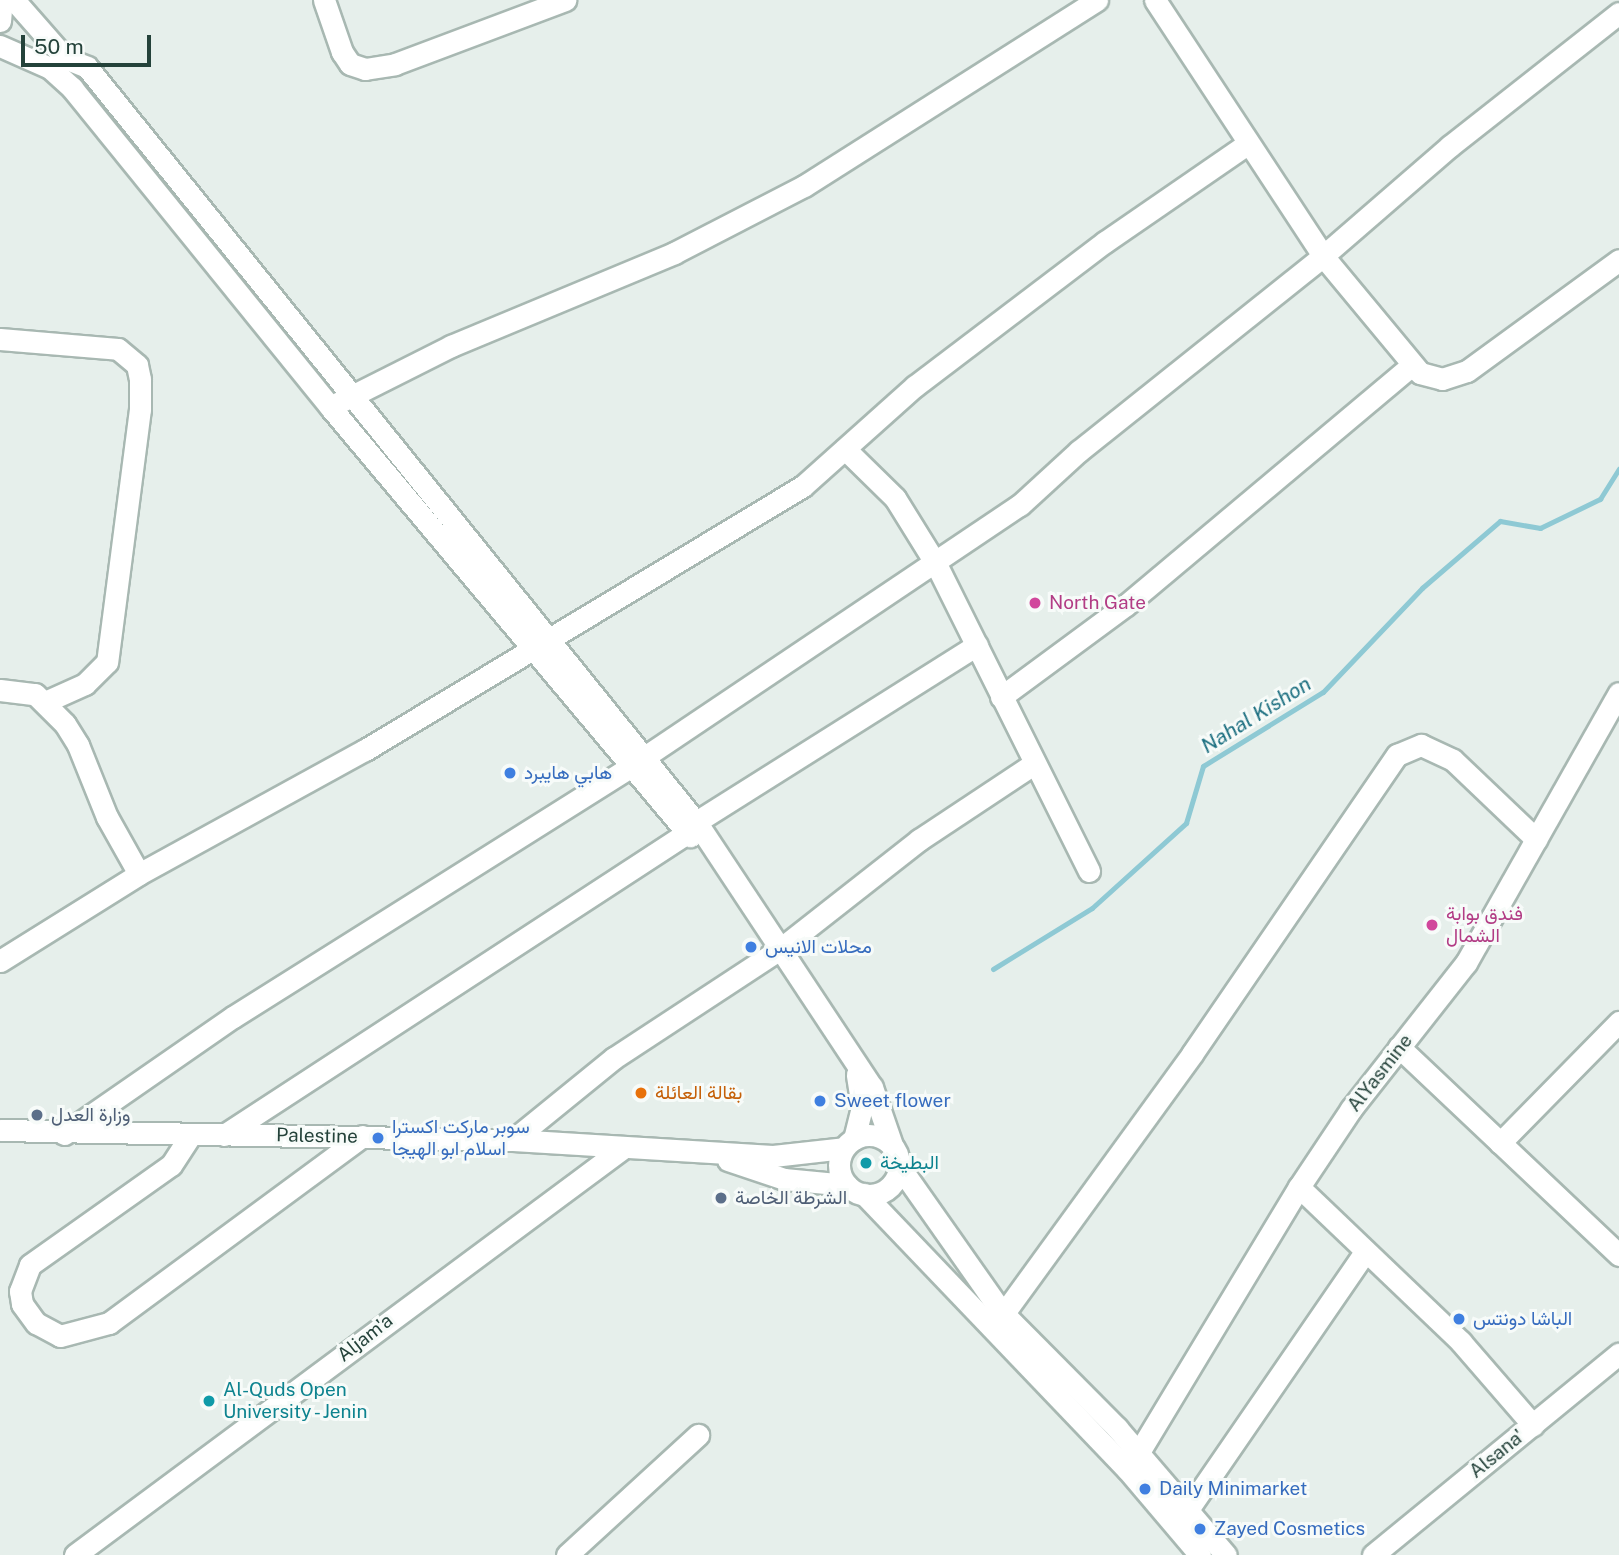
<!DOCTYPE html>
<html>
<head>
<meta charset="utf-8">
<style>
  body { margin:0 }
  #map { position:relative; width:1619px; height:1555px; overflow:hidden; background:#e6efeb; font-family:"Public Sans",Vazirmatn,sans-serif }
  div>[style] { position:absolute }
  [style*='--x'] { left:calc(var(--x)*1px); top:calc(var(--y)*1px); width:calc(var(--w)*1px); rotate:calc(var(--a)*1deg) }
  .stream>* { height:5px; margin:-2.5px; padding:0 2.5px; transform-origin:2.5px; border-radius:2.5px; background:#8ec9d4 }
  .roads { filter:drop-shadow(2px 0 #a8b8b2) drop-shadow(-2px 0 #a8b8b2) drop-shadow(0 2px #a8b8b2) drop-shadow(0 -2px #a8b8b2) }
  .street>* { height:21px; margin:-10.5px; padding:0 10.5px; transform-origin:10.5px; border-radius:10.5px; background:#fff }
  .secondary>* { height:21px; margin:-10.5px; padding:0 10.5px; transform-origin:10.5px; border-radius:10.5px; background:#fff }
  .secondary>.ring { margin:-10.5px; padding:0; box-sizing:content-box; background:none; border:21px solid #fff; border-radius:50% }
  .dots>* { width:19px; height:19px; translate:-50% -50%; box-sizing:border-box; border:4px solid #f7fbf9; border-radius:50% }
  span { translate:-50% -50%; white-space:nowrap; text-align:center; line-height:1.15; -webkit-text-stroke:6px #f7fbf9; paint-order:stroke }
  .hotel-label { font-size:19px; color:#b23c85 }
  .left { translate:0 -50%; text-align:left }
  .shop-label { font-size:19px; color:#366cbe }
  .street-label { font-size:19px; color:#24423a }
  .food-label { font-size:19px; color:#c56008 }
  .service-label { font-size:19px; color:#4e5e75 }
  .culture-label { font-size:19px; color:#0d838f }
  .water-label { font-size:21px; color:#1c6f80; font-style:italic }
  .scale { position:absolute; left:21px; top:35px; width:130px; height:32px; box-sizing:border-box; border:4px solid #24423a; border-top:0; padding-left:9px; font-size:21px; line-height:24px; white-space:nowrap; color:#24423a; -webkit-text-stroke:5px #f7fbf9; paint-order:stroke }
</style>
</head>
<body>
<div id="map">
  <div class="stream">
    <i style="--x:993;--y:969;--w:116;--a:-31.6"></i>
    <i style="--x:1092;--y:908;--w:127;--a:-42.1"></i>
    <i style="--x:1186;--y:823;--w:59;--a:-73.4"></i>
    <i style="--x:1203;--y:766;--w:141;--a:-31.7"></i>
    <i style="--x:1323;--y:692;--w:144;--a:-46.4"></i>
    <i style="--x:1422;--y:588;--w:103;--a:-40.7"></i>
    <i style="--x:1500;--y:521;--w:41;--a:9.9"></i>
    <i style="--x:1540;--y:528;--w:67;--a:-25.8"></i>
    <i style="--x:1600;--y:499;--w:36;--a:-58"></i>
  </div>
  <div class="roads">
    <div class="street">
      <i style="--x:324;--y:0;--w:55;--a:70.9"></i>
      <i style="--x:342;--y:52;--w:14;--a:56"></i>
      <i style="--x:350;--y:64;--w:16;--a:18"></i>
      <i style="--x:365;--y:69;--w:30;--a:-9"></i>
      <i style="--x:395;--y:64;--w:182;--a:-20.6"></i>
      <i style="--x:1155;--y:0;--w:306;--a:56.7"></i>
      <i style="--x:1323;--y:256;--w:152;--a:50.3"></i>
      <i style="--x:1420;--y:373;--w:23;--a:15"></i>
      <i style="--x:1442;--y:379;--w:26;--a:-18"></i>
      <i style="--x:1467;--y:371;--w:188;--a:-36.1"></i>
      <i style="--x:0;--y:339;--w:118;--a:4.8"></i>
      <i style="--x:118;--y:349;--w:25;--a:40"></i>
      <i style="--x:137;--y:365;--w:14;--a:78"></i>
      <i style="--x:140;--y:379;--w:30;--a:90"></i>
      <i style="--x:140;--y:409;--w:255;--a:97.4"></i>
      <i style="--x:107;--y:662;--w:31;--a:135"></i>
      <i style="--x:85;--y:684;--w:44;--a:155.8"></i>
      <i style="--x:338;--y:403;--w:127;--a:-26.8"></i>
      <i style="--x:451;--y:346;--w:242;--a:-22.6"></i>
      <i style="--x:674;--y:253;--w:146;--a:-27.3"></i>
      <i style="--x:804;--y:186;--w:347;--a:-32.4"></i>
      <i style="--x:845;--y:449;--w:70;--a:44.4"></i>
      <i style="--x:895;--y:498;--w:78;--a:58.2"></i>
      <i style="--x:936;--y:564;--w:343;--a:63.5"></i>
      <i style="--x:0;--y:690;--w:35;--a:7"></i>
      <i style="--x:35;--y:694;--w:42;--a:45"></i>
      <i style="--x:65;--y:724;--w:25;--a:58"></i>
      <i style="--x:78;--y:745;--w:78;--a:68.1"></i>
      <i style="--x:107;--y:817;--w:65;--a:60.7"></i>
      <i style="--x:1001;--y:697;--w:155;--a:-36.4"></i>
      <i style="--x:1126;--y:605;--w:373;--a:-40"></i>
      <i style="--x:696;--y:822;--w:332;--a:-32.2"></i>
      <i style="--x:0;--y:961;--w:164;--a:-32"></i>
      <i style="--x:139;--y:874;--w:258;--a:-28.8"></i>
      <i style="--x:365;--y:750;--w:511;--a:-31.08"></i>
      <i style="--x:803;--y:486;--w:150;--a:-41.8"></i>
      <i style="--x:915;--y:386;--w:238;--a:-37.2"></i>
      <i style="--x:1105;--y:242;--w:173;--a:-34.6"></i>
      <i style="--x:1399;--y:1047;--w:303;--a:43.4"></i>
      <i style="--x:64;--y:1134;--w:206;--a:-34.7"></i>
      <i style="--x:233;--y:1017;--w:471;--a:-32.2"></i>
      <i style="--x:631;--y:766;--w:468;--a:-33.9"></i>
      <i style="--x:1020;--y:505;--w:80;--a:-42.5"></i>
      <i style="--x:1079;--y:451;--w:312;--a:-38.6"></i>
      <i style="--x:1323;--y:256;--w:168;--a:-40.9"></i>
      <i style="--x:1450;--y:146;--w:215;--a:-38.2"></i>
      <i style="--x:224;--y:1135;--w:553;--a:-33.12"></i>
      <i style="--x:190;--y:1136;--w:35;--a:123"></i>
      <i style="--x:171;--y:1165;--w:173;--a:144.7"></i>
      <i style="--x:30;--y:1265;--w:28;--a:111"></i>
      <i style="--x:20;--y:1291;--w:13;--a:81"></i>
      <i style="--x:22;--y:1304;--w:24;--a:54"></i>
      <i style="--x:36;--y:1323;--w:27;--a:28"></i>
      <i style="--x:60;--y:1336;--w:51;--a:-14.9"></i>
      <i style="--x:109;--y:1323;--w:315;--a:-36.4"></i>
      <i style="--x:513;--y:1140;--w:130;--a:-39.1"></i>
      <i style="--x:614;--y:1058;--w:199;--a:-33.3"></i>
      <i style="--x:780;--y:949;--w:177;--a:-38.1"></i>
      <i style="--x:919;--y:840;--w:136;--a:-33.6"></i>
      <i style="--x:1500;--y:1143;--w:170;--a:-45.5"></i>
      <i style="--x:1299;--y:1187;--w:224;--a:43.7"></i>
      <i style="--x:1461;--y:1342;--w:110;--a:49.1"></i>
      <i style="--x:1004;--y:1313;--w:320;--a:-54"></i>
      <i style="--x:1192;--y:1054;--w:363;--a:-55.6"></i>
      <i style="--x:1397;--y:755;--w:26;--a:-23"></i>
      <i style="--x:1421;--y:745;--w:35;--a:25"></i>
      <i style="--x:1453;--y:760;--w:115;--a:43.6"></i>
      <i style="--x:1139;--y:1452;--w:310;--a:-58.9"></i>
      <i style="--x:1299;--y:1187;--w:94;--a:-56.3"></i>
      <i style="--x:1351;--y:1109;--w:186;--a:-51.8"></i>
      <i style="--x:1466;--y:963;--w:310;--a:-60.5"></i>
      <i style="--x:1189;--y:1508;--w:311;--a:-55.5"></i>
      <i style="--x:75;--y:1555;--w:683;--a:-36.6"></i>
      <i style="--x:567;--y:1555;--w:178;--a:-42.5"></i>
      <i style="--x:1373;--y:1555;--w:318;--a:-39.3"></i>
    </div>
    <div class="secondary">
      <i style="--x:14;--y:0;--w:77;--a:48.7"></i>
      <i style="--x:65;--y:58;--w:24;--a:22"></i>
      <i style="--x:87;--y:67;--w:975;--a:51.12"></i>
      <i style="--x:699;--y:826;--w:313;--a:56.5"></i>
      <i style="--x:872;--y:1087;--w:65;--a:71"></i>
      <i style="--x:0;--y:21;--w:21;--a:-85"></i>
      <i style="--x:0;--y:46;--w:55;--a:23.7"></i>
      <i style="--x:50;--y:68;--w:30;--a:42"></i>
      <i style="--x:72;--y:88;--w:412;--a:51"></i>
      <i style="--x:331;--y:408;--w:559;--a:50.01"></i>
      <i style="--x:0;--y:1130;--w:513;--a:1.12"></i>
      <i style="--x:513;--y:1140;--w:260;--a:3.5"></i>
      <i style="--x:773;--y:1156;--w:71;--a:-6.4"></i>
      <i class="ring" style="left:839px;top:1135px;width:39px;height:39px"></i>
      <i style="--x:854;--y:1139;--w:33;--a:-76"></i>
      <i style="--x:862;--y:1107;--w:33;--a:-99"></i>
      <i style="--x:728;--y:1160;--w:59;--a:18.7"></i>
      <i style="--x:784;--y:1179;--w:63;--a:5.4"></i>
      <i style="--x:899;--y:1166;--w:177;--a:54.9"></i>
      <i style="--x:1001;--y:1311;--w:165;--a:45.2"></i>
      <i style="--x:1117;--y:1428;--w:167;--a:49.4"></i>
      <i style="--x:864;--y:1194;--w:381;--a:46.3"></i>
      <i style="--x:1127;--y:1469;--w:113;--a:49.7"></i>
    </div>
  </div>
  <div class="dots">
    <i style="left:1035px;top:603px;background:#d1479c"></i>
    <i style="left:510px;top:773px;background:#3f7fe0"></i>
    <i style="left:1432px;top:925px;background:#d1479c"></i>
    <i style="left:751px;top:947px;background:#3f7fe0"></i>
    <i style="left:641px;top:1093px;background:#e8710a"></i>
    <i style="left:820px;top:1101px;background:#3f7fe0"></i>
    <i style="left:37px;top:1115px;background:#5c6f8a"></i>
    <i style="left:378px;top:1138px;background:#3f7fe0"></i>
    <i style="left:866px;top:1163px;background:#0f9aa8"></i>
    <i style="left:721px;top:1198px;background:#5c6f8a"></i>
    <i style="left:1459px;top:1319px;background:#3f7fe0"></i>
    <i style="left:209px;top:1401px;background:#0f9aa8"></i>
    <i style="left:1145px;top:1489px;background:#3f7fe0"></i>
    <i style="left:1200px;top:1529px;background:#3f7fe0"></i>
  </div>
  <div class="hotel-label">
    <span class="left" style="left:1049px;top:603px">North Gate</span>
    <span class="left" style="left:1446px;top:925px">فندق بوابة<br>الشمال</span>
  </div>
  <div class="shop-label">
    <span class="left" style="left:524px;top:773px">هابي هايبرد</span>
    <span class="left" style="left:765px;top:947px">محلات الانيس</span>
    <span class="left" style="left:834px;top:1101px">Sweet flower</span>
    <span class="left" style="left:392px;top:1138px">سوبر ماركت اكسترا<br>اسلام ابو الهيجا</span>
    <span class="left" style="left:1473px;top:1319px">الباشا دونتس</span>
    <span class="left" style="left:1159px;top:1489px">Daily Minimarket</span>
    <span class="left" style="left:1214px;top:1529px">Zayed Cosmetics</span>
  </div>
  <div class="street-label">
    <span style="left:1380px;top:1073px;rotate:-52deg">AlYasmine</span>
    <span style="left:317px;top:1136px;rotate:1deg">Palestine</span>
    <span style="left:365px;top:1338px;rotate:-38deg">Aljam'a</span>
    <span style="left:1497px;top:1454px;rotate:-39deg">Alsana'</span>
  </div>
  <div class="food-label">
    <span class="left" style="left:655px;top:1093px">بقالة العائلة</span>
  </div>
  <div class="service-label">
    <span class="left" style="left:51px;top:1115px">وزارة العدل</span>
    <span class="left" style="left:735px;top:1198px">الشرطة الخاصة</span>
  </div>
  <div class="culture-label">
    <span class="left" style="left:880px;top:1163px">البطيخة</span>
    <span class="left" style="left:223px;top:1401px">Al-Quds Open<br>University - Jenin</span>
  </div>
  <div class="water-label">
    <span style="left:1256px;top:715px;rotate:-32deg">Nahal Kishon</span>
  </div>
  <div class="scale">50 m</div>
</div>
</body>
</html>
